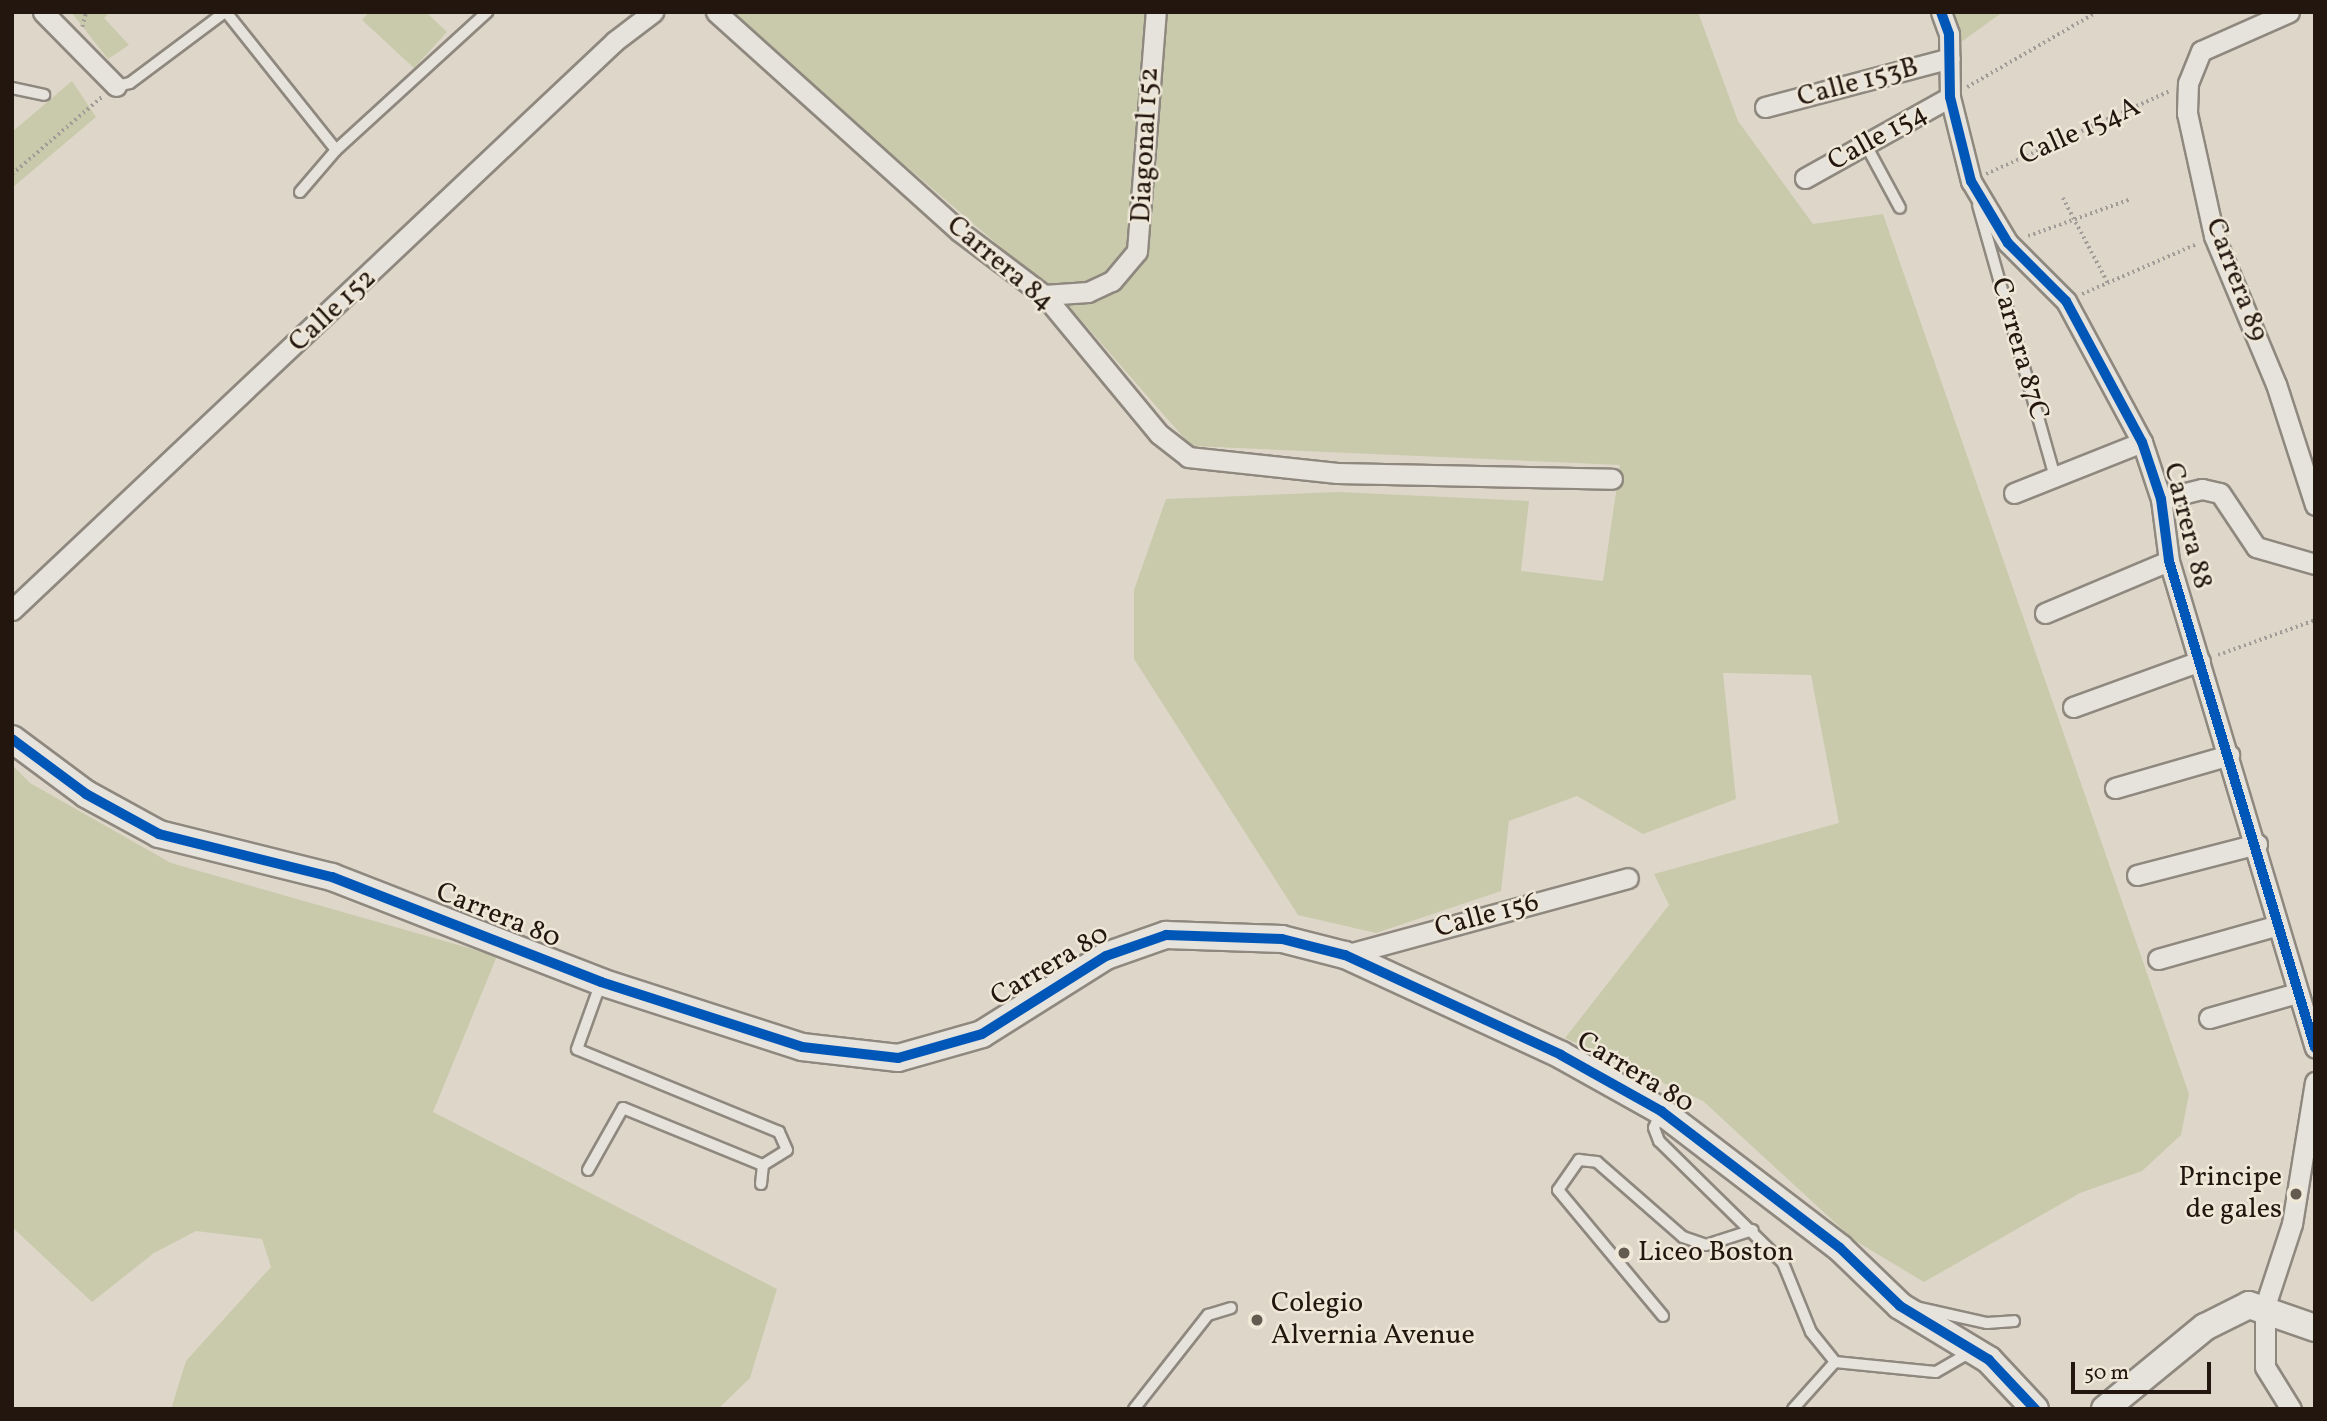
<!DOCTYPE html>
<html>
<head>
<meta charset="utf-8">
<style>
  body { margin:0 }
  #map { position:relative; width:2327px; height:1421px; overflow:hidden; background:#ded7c9; font-family:Vollkorn,serif }
  div>[style] { position:absolute }
  [style*='--x'] { left:calc(var(--x)*1px); top:calc(var(--y)*1px); width:calc(var(--w)*1px); rotate:calc(var(--a)*1deg) }
  .green>* { inset:0; background:#c8caab }
  .path>* { height:3.5px; margin-top:-1.75px; transform-origin:0; background:repeating-linear-gradient(90deg,#a19c97 0 2px,transparent 0 5.5px) }
  .roads { filter:drop-shadow(2px 0 #8e887f) drop-shadow(-2px 0 #8e887f) drop-shadow(0 2px #8e887f) drop-shadow(0 -2px #8e887f) }
  .lane>* { height:10px; margin:-5px; padding:0 5px; transform-origin:5px; border-radius:5px; background:#e6e2dc }
  .street>* { height:19px; margin:-9.5px; padding:0 9.5px; transform-origin:9.5px; border-radius:9.5px; background:#e6e2dc }
  .secondary>* { height:26px; margin:-13px; padding:0 13px; transform-origin:13px; border-radius:13px; background:#e6e2dc }
  .cycleway>* { height:10px; margin:-5px; padding:0 5px; transform-origin:5px; border-radius:5px; background:#0057b8 }
  .dots>* { width:19px; height:19px; translate:-50% -50%; box-sizing:border-box; border:4px solid #efe7d7; border-radius:50% }
  span { translate:-50% -50%; white-space:nowrap; text-align:center; line-height:1.15; -webkit-text-stroke:5px #efe7d7; paint-order:stroke }
  .street-label { font-size:28px; color:#22160f }
  .poi-label { font-size:28px; color:#22160f }
  .right { translate:-100% -50%; text-align:right }
  .left { translate:0 -50%; text-align:left }
  .frame { position:absolute; inset:0; border:14px solid #22160f; pointer-events:none }
  .scale { position:absolute; left:2071px; top:1362px; width:140px; height:32px; box-sizing:border-box; border:4px solid #22160f; border-top:0; padding-left:9px; font-size:21px; line-height:24px; white-space:nowrap; color:#22160f; -webkit-text-stroke:5px #efe7d7; paint-order:stroke }
</style>
</head>
<body>
<div id="map">
  <div class="green">
    <i style="clip-path:polygon(71px 12px,110px 12px,104px 18px,129px 45px,108px 59px)"></i>
    <i style="clip-path:polygon(369px 12px,426px 12px,447px 32px,414px 68px,362px 20px)"></i>
    <i style="clip-path:polygon(726px 12px,1698px 12px,1738px 121px,1813px 224px,1883px 214px,2189px 1094px,2181px 1135px,2142px 1171px,2080px 1193px,1924px 1282px,1854px 1240px,1703px 1101px,1565px 1038px,1669px 905px,1654px 874px,1839px 823px,1811px 675px,1723px 673px,1736px 799px,1643px 834px,1577px 796px,1509px 821px,1501px 891px,1376px 933px,1298px 915px,1134px 659px,1134px 590px,1166px 499px,1338px 492px,1529px 501px,1521px 571px,1603px 581px,1620px 465px,1191px 446px,1066px 303px)"></i>
    <i style="clip-path:polygon(1953px 12px,2003px 12px,1957px 45px)"></i>
    <i style="clip-path:polygon(72px 81px,96px 117px,12px 188px,12px 132px)"></i>
    <i style="clip-path:polygon(12px 765px,30px 783px,171px 863px,497px 956px,433px 1112px,777px 1289px,750px 1378px,718px 1409px,171px 1409px,186px 1361px,271px 1267px,262px 1239px,196px 1231px,154px 1253px,92px 1302px,12px 1227px)"></i>
  </div>
  <div class="path">
    <i style="--x:82;--y:27;--w:16;--a:-75"></i>
    <i style="--x:1967;--y:87;--w:150;--a:-30"></i>
    <i style="--x:12;--y:174;--w:120;--a:-40.6"></i>
    <i style="--x:1986;--y:174;--w:202;--a:-24.3"></i>
    <i style="--x:2063;--y:198;--w:96;--a:62.1"></i>
    <i style="--x:2028;--y:236;--w:109;--a:-19.8"></i>
    <i style="--x:2082;--y:294;--w:125;--a:-23.5"></i>
    <i style="--x:2218;--y:655;--w:103;--a:-19.8"></i>
  </div>
  <div class="roads">
    <div class="lane">
      <i style="--x:226;--y:12;--w:176;--a:51.4"></i>
      <i style="--x:116;--y:86;--w:14;--a:-12"></i>
      <i style="--x:130;--y:83;--w:119;--a:-36.8"></i>
      <i style="--x:12;--y:88;--w:33;--a:12"></i>
      <i style="--x:1867;--y:147;--w:69;--a:61.6"></i>
      <i style="--x:300;--y:192;--w:55;--a:-49.4"></i>
      <i style="--x:336;--y:150;--w:205;--a:-42.4"></i>
      <i style="--x:1978;--y:205;--w:283;--a:74.2"></i>
      <i style="--x:1661;--y:1112;--w:17;--a:114"></i>
      <i style="--x:1654;--y:1128;--w:14;--a:69"></i>
      <i style="--x:1659;--y:1141;--w:174;--a:44.5"></i>
      <i style="--x:1783;--y:1263;--w:74;--a:67.9"></i>
      <i style="--x:1811;--y:1332;--w:38;--a:51"></i>
      <i style="--x:1835;--y:1362;--w:101;--a:5.7"></i>
      <i style="--x:1936;--y:1372;--w:39;--a:-30"></i>
      <i style="--x:588;--y:1170;--w:71;--a:-60.6"></i>
      <i style="--x:623;--y:1108;--w:151;--a:22.2"></i>
      <i style="--x:763;--y:1165;--w:28;--a:-32"></i>
      <i style="--x:787;--y:1150;--w:20;--a:-114"></i>
      <i style="--x:779;--y:1132;--w:218;--a:-157.7"></i>
      <i style="--x:577;--y:1049;--w:68;--a:-70.2"></i>
      <i style="--x:761;--y:1184;--w:19;--a:-84"></i>
      <i style="--x:1915;--y:1307;--w:74;--a:12.5"></i>
      <i style="--x:1987;--y:1323;--w:27;--a:-4"></i>
      <i style="--x:1663;--y:1316;--w:164;--a:-129.8"></i>
      <i style="--x:1558;--y:1190;--w:37;--a:-55"></i>
      <i style="--x:1579;--y:1160;--w:18;--a:6"></i>
      <i style="--x:1597;--y:1162;--w:114;--a:41.1"></i>
      <i style="--x:1683;--y:1237;--w:24;--a:19"></i>
      <i style="--x:1706;--y:1245;--w:49;--a:-17.7"></i>
      <i style="--x:1134;--y:1409;--w:120;--a:-51.8"></i>
      <i style="--x:1208;--y:1315;--w:24;--a:-17"></i>
      <i style="--x:1793;--y:1409;--w:63;--a:-48.2"></i>
    </div>
    <div class="street">
      <i style="--x:43;--y:12;--w:104;--a:45.4"></i>
      <i style="--x:716;--y:12;--w:327;--a:42"></i>
      <i style="--x:959;--y:231;--w:106;--a:37"></i>
      <i style="--x:1044;--y:295;--w:180;--a:50.4"></i>
      <i style="--x:1159;--y:434;--w:37;--a:38"></i>
      <i style="--x:1188;--y:457;--w:150;--a:6.1"></i>
      <i style="--x:1337;--y:473;--w:275;--a:1.2"></i>
      <i style="--x:1941;--y:12;--w:23;--a:70"></i>
      <i style="--x:1949;--y:34;--w:63;--a:89.1"></i>
      <i style="--x:1950;--y:97;--w:87;--a:76"></i>
      <i style="--x:1971;--y:181;--w:72;--a:59.2"></i>
      <i style="--x:2008;--y:243;--w:82;--a:45"></i>
      <i style="--x:2066;--y:301;--w:160;--a:61.7"></i>
      <i style="--x:2142;--y:442;--w:60;--a:71.6"></i>
      <i style="--x:2161;--y:499;--w:63;--a:82.6"></i>
      <i style="--x:2169;--y:561;--w:508;--a:73.31"></i>
      <i style="--x:2289;--y:12;--w:96;--a:156.1"></i>
      <i style="--x:2201;--y:51;--w:35;--a:112"></i>
      <i style="--x:2188;--y:83;--w:30;--a:92"></i>
      <i style="--x:2187;--y:113;--w:126;--a:77.6"></i>
      <i style="--x:2214;--y:236;--w:160;--a:67.3"></i>
      <i style="--x:2276;--y:384;--w:127;--a:72.1"></i>
      <i style="--x:1765;--y:107;--w:191;--a:-14.8"></i>
      <i style="--x:1805;--y:178;--w:166;--a:-29.2"></i>
      <i style="--x:1044;--y:295;--w:44;--a:-3.9"></i>
      <i style="--x:1088;--y:292;--w:26;--a:-25"></i>
      <i style="--x:1112;--y:281;--w:39;--a:-50"></i>
      <i style="--x:1137;--y:251;--w:240;--a:-85.5"></i>
      <i style="--x:2014;--y:493;--w:138;--a:-21.7"></i>
      <i style="--x:2161;--y:499;--w:42;--a:-13.7"></i>
      <i style="--x:2202;--y:489;--w:18;--a:13"></i>
      <i style="--x:2220;--y:493;--w:65;--a:56.3"></i>
      <i style="--x:2256;--y:547;--w:61;--a:16.1"></i>
      <i style="--x:12;--y:610;--w:829;--a:-43.34"></i>
      <i style="--x:615;--y:41;--w:48;--a:-37.3"></i>
      <i style="--x:2045;--y:613;--w:134;--a:-22.8"></i>
      <i style="--x:2073;--y:707;--w:135;--a:-19.9"></i>
      <i style="--x:2115;--y:788;--w:119;--a:-16.1"></i>
      <i style="--x:2137;--y:875;--w:124;--a:-14.5"></i>
      <i style="--x:1345;--y:955;--w:293;--a:-15.2"></i>
      <i style="--x:2158;--y:959;--w:122;--a:-15.8"></i>
      <i style="--x:2209;--y:1018;--w:91;--a:-15.9"></i>
      <i style="--x:2291;--y:1409;--w:49;--a:-121.8"></i>
      <i style="--x:2265;--y:1367;--w:61;--a:-90"></i>
      <i style="--x:2265;--y:1306;--w:86;--a:-71.8"></i>
      <i style="--x:2292;--y:1224;--w:144;--a:-80.8"></i>
    </div>
    <div class="secondary">
      <i style="--x:12;--y:739;--w:92;--a:36.6"></i>
      <i style="--x:86;--y:794;--w:83;--a:28.7"></i>
      <i style="--x:159;--y:834;--w:178;--a:14"></i>
      <i style="--x:332;--y:877;--w:289;--a:21.3"></i>
      <i style="--x:601;--y:982;--w:211;--a:17.9"></i>
      <i style="--x:802;--y:1047;--w:97;--a:6.5"></i>
      <i style="--x:898;--y:1058;--w:87;--a:-15.9"></i>
      <i style="--x:982;--y:1034;--w:146;--a:-32.2"></i>
      <i style="--x:1106;--y:956;--w:64;--a:-19.3"></i>
      <i style="--x:1166;--y:935;--w:116;--a:2"></i>
      <i style="--x:1282;--y:939;--w:65;--a:14.3"></i>
      <i style="--x:1345;--y:955;--w:238;--a:24.8"></i>
      <i style="--x:1561;--y:1055;--w:115;--a:29.2"></i>
      <i style="--x:1661;--y:1111;--w:225;--a:37.4"></i>
      <i style="--x:1840;--y:1248;--w:83;--a:44"></i>
      <i style="--x:1900;--y:1306;--w:104;--a:31.2"></i>
      <i style="--x:1989;--y:1360;--w:67;--a:46.8"></i>
      <i style="--x:2105;--y:1409;--w:129;--a:-39.4"></i>
      <i style="--x:2205;--y:1327;--w:49;--a:-26.6"></i>
      <i style="--x:2249;--y:1305;--w:70;--a:19.2"></i>
    </div>
  </div>
  <div class="cycleway">
    <i style="--x:1941;--y:12;--w:23;--a:70"></i>
    <i style="--x:1949;--y:34;--w:63;--a:89.1"></i>
    <i style="--x:1950;--y:97;--w:87;--a:76"></i>
    <i style="--x:1971;--y:181;--w:72;--a:59.2"></i>
    <i style="--x:2008;--y:243;--w:82;--a:45"></i>
    <i style="--x:2066;--y:301;--w:160;--a:61.7"></i>
    <i style="--x:2142;--y:442;--w:60;--a:71.6"></i>
    <i style="--x:2161;--y:499;--w:63;--a:82.6"></i>
    <i style="--x:2169;--y:561;--w:508;--a:73.31"></i>
    <i style="--x:12;--y:739;--w:92;--a:36.6"></i>
    <i style="--x:86;--y:794;--w:83;--a:28.7"></i>
    <i style="--x:159;--y:834;--w:178;--a:14"></i>
    <i style="--x:332;--y:877;--w:289;--a:21.3"></i>
    <i style="--x:601;--y:982;--w:211;--a:17.9"></i>
    <i style="--x:802;--y:1047;--w:97;--a:6.5"></i>
    <i style="--x:898;--y:1058;--w:87;--a:-15.9"></i>
    <i style="--x:982;--y:1034;--w:146;--a:-32.2"></i>
    <i style="--x:1106;--y:956;--w:64;--a:-19.3"></i>
    <i style="--x:1166;--y:935;--w:116;--a:2"></i>
    <i style="--x:1282;--y:939;--w:65;--a:14.3"></i>
    <i style="--x:1345;--y:955;--w:238;--a:24.8"></i>
    <i style="--x:1561;--y:1055;--w:115;--a:29.2"></i>
    <i style="--x:1661;--y:1111;--w:225;--a:37.4"></i>
    <i style="--x:1840;--y:1248;--w:83;--a:44"></i>
    <i style="--x:1900;--y:1306;--w:104;--a:31.2"></i>
    <i style="--x:1989;--y:1360;--w:67;--a:46.8"></i>
  </div>
  <div class="dots">
    <i style="left:2296px;top:1194px;background:#645a50"></i>
    <i style="left:1624px;top:1253px;background:#645a50"></i>
    <i style="left:1257px;top:1320px;background:#645a50"></i>
  </div>
  <div class="street-label">
    <span style="left:1858px;top:83px;rotate:-15deg">Calle 153B</span>
    <span style="left:2080px;top:132px;rotate:-24deg">Calle 154A</span>
    <span style="left:1878px;top:138px;rotate:-29deg">Calle 154</span>
    <span style="left:1146px;top:145px;rotate:-87deg">Diagonal 152</span>
    <span style="left:1000px;top:264px;rotate:40deg">Carrera 84</span>
    <span style="left:2236px;top:280px;rotate:69deg">Carrera 89</span>
    <span style="left:333px;top:311px;rotate:-43deg">Calle 152</span>
    <span style="left:2019px;top:349px;rotate:74deg">Carrera 87C</span>
    <span style="left:2187px;top:526px;rotate:76deg">Carrera 88</span>
    <span style="left:498px;top:916px;rotate:22deg">Carrera 80</span>
    <span style="left:1487px;top:916px;rotate:-15deg">Calle 156</span>
    <span style="left:1050px;top:966px;rotate:-31deg">Carrera 80</span>
    <span style="left:1635px;top:1073px;rotate:31deg">Carrera 80</span>
  </div>
  <div class="poi-label">
    <span class="right" style="left:2282px;top:1194px">Principe<br>de gales</span>
    <span class="left" style="left:1638px;top:1253px">Liceo Boston</span>
    <span class="left" style="left:1271px;top:1320px">Colegio<br>Alvernia Avenue</span>
  </div>
  <div class="frame"></div>
  <div class="scale">50 m</div>
</div>
</body>
</html>
